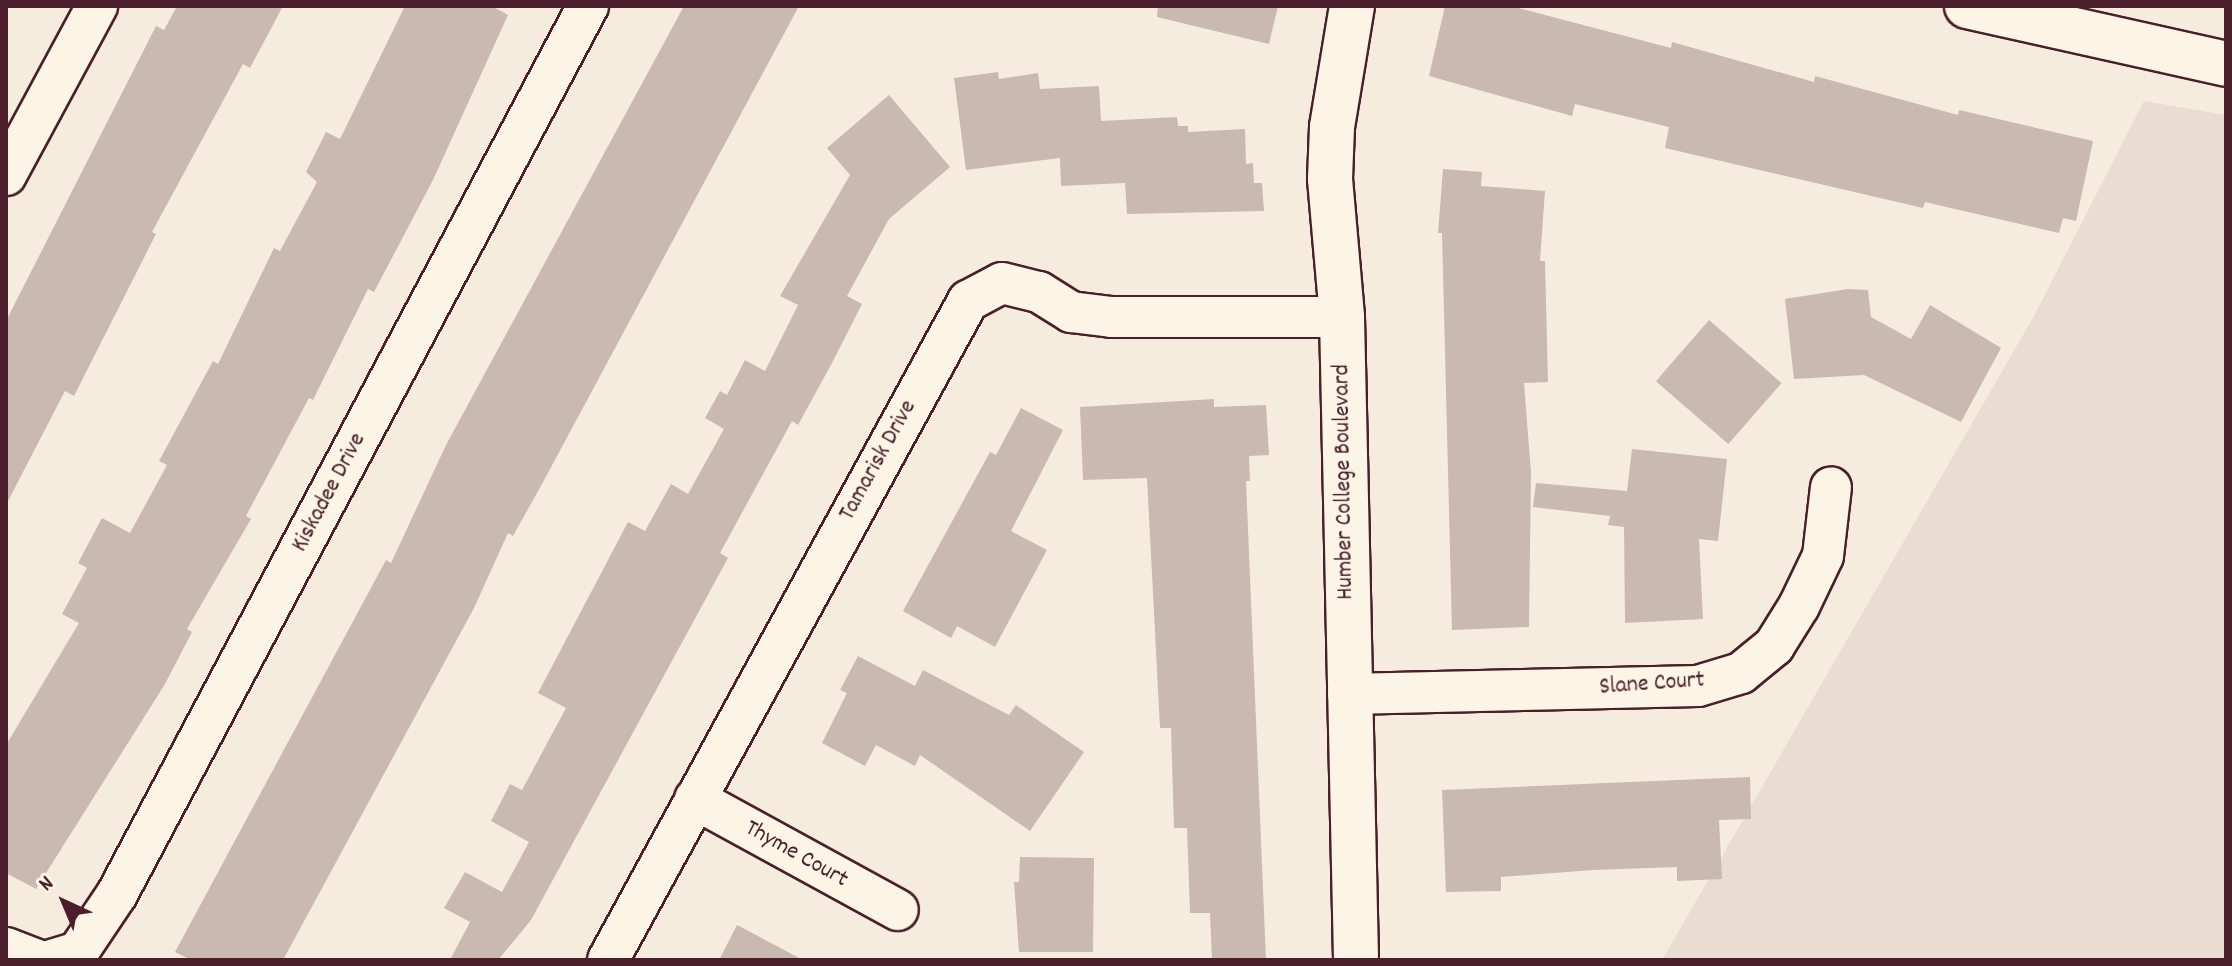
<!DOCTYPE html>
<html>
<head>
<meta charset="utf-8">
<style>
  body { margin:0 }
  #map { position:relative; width:2232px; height:966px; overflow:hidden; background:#f5ecde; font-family:Dekko,sans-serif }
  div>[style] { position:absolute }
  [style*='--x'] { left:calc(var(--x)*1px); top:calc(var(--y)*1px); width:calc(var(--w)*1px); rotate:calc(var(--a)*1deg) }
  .built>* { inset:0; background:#e8ddd0 }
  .building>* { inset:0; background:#cab9b1; transform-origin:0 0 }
  .roads { filter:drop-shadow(2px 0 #4a1f2b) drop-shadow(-2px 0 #4a1f2b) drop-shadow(0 2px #4a1f2b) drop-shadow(0 -2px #4a1f2b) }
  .minor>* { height:40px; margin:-20px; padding:0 20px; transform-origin:20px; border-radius:20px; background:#fcf5e5 }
  .tertiary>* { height:44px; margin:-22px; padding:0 22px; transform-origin:22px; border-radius:22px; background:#fcf5e5 }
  span { translate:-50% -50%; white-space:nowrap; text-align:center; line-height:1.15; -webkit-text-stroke:7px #fcf5e5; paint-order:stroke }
  .street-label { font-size:24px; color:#4a1f2b }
  .frame { position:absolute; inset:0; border:8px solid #4a1f2b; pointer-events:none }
  .north { position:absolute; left:24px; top:862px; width:80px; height:80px; -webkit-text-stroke:6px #fcf5e5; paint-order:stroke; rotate:316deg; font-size:22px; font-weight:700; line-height:32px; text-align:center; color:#4a1f2b }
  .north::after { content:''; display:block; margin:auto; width:28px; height:36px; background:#4a1f2b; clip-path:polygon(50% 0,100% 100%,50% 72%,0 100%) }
</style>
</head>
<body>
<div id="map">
  <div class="built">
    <i style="clip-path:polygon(2144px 101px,2226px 115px,2226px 960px,1662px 960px,2034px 316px)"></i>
  </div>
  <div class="building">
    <i style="clip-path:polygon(177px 6px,283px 6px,250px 68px,243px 64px,152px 232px,156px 234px,74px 396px,65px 391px,6px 505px,6px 321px,156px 26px,164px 30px)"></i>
    <i style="clip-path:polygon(405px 6px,492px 6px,508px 15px,433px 180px,374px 292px,368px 289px,313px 400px,309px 398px,246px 516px,251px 519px,187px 629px,192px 632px,165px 684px,36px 889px,6px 873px,6px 745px,79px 623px,62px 614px,87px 568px,78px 563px,102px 518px,130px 533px,167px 465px,159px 461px,213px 361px,218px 364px,274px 248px,280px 251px,317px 182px,306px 172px,326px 132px,340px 139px)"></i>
    <i style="clip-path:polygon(684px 6px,799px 6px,542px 484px,513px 536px,508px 533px,474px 608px,283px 960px,191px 960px,175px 952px,386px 560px,391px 563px,446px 445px)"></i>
    <i style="clip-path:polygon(1158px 6px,1278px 6px,1269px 44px,1157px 17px)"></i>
    <i style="clip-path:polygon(1445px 6px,1511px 6px,1671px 48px,1672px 42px,1814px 82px,1815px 76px,1958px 115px,1959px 110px,2093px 141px,2076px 221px,2063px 218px,2059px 233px,1925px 202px,1923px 208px,1665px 148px,1669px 127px,1575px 104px,1572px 116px,1429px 76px)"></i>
    <i style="clip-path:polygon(998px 72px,999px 79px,1038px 73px,1040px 89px,1099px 86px,1101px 121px,1177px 117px,1178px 126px,1188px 126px,1188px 132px,1245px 129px,1246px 164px,1253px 163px,1254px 183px,1262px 183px,1264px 211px,1127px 214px,1125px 183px,1061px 186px,1060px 158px,966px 170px,954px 78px)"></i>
    <i style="clip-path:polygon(889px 95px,950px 167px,889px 219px,847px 296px,862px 304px,832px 363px,798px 425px,792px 421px,720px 553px,728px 558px,531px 920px,498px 960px,450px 960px,470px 922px,444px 908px,465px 872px,502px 892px,529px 842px,491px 821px,510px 784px,522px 790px,566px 708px,538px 693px,628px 522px,645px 531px,671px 484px,688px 494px,724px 429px,705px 418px,720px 391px,727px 395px,745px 360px,765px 371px,798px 305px,780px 296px,850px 175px,827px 148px)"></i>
    <i style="clip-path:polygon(1443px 169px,1482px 172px,1481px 186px,1545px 191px,1540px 261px,1545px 261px,1548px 382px,1524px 383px,1531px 473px,1529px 627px,1452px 630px,1442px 233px,1438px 233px)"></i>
    <i style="clip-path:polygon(1848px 289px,1868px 290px,1871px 317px,1911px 339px,1930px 305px,2001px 348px,1961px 422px,1864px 375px,1794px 379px,1785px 299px)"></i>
    <i style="left:1709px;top:320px;width:96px;height:81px;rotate:41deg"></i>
    <i style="clip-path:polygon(1214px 399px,1214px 407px,1266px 405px,1269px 455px,1249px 456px,1250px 481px,1246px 481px,1266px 960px,1212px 960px,1210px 913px,1190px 913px,1187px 828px,1174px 828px,1171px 728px,1160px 728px,1147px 478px,1083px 480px,1080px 407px)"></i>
    <i style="clip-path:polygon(1021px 408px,1063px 430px,1011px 531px,1047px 550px,995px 647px,957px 626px,951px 638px,903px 611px,990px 452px,996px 455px)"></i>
    <i style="clip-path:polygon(1632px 449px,1727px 459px,1718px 541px,1699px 539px,1703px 619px,1625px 623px,1624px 527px,1608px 525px,1610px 516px,1533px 507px,1536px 483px,1627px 491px)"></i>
    <i style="clip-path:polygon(858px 656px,915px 686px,923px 670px,1009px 715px,1016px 705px,1084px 752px,1030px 831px,920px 755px,915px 766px,876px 745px,865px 766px,822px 743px,847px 693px,840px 690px)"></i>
    <i style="clip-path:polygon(1750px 777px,1751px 819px,1719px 820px,1722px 879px,1677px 881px,1677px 867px,1593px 870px,1501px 877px,1501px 891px,1446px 892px,1442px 790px)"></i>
    <i style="clip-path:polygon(1020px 857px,1094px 858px,1093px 952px,1019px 952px,1014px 882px,1019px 882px)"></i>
    <i style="clip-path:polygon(737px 925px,803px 960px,719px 960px)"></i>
  </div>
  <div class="roads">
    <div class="minor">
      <i style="--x:6;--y:175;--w:192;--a:-61.7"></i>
      <i style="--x:1348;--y:694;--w:350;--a:-1.3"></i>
      <i style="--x:1698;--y:686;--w:45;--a:-16.8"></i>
      <i style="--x:1741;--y:673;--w:43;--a:-39.3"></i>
      <i style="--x:1774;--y:646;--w:47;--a:-58"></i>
      <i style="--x:1799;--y:606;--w:55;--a:-64.4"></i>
      <i style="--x:1823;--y:556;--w:69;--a:-83.4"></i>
      <i style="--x:695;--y:799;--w:231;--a:28.7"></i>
      <i style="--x:6;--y:948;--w:34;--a:21"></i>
      <i style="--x:52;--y:960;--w:27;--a:-17"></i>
      <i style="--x:78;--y:952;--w:70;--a:-56.1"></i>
      <i style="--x:117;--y:894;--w:1005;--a:-62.06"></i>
      <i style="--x:608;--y:960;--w:751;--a:-61.35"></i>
      <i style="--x:968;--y:301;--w:38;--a:-28"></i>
      <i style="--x:1002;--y:283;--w:38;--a:14"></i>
      <i style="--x:1039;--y:292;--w:38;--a:32"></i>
      <i style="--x:1071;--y:312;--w:41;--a:7"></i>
      <i style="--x:1112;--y:317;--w:230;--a:0"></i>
    </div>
    <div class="tertiary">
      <i style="--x:1352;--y:6;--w:123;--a:99.4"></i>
      <i style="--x:1332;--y:127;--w:52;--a:92.2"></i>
      <i style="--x:1330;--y:179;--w:139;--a:85"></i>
      <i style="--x:1342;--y:317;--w:643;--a:88.75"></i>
      <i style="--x:1967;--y:6;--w:265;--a:12.6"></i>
    </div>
  </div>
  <div class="street-label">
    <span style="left:879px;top:461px;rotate:-61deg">Tamarisk Drive</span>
    <span style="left:1345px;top:482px;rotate:-91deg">Humber College Boulevard</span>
    <span style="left:330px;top:493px;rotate:-62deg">Kiskadee Drive</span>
    <span style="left:1652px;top:685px;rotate:-4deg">Slane Court</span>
    <span style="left:796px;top:855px;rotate:29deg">Thyme Court</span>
  </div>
  <div class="frame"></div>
  <div class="north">N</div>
</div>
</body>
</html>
